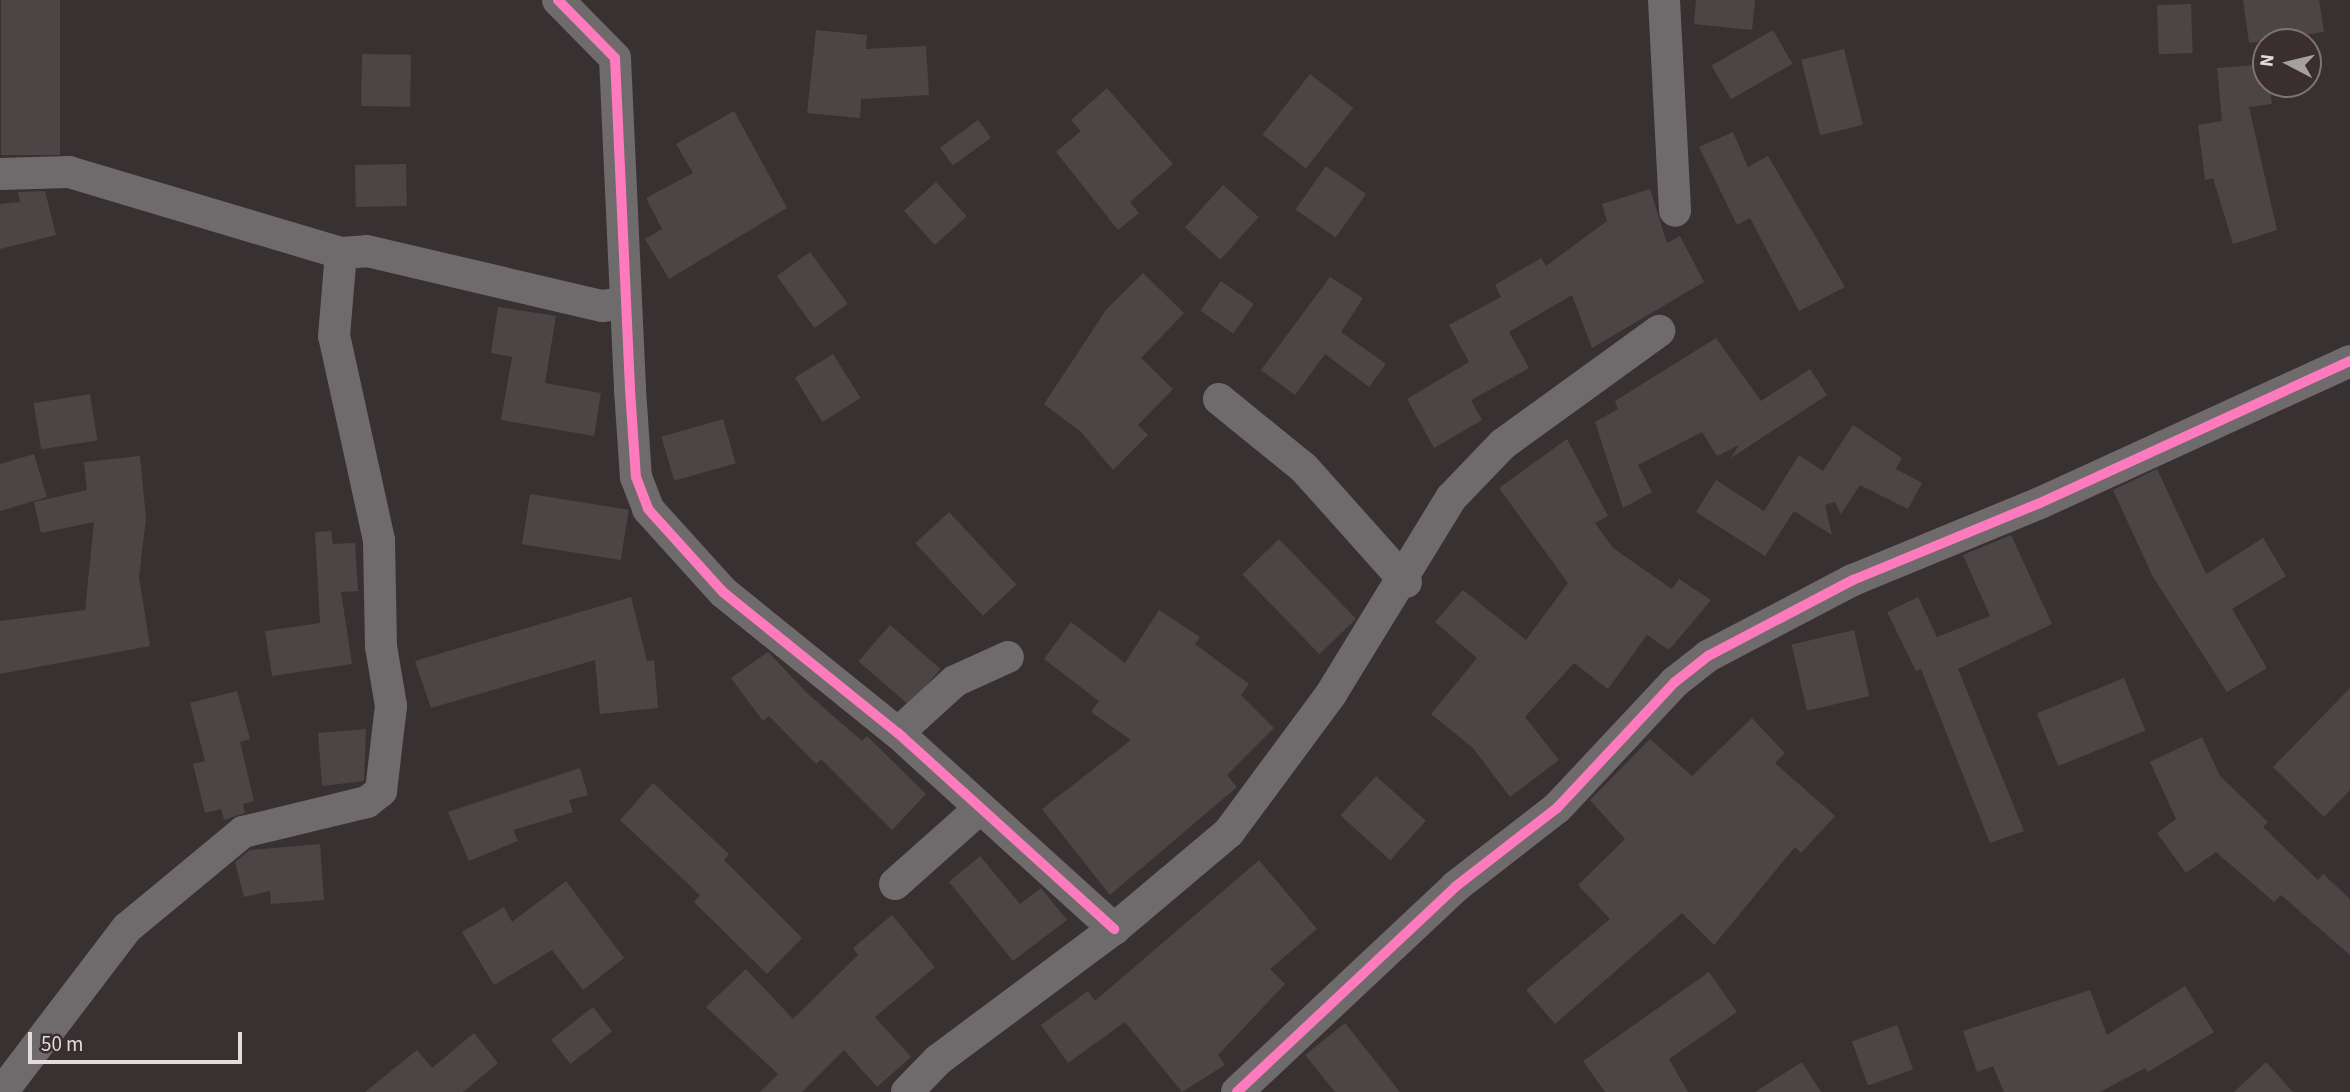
<!DOCTYPE html>
<html>
<head>
<meta charset="utf-8">
<style>
  body { margin:0 }
  #map { position:relative; width:2350px; height:1092px; overflow:hidden; background:#383132; font-family:"Source Sans 3",sans-serif }
  div>[style] { position:absolute }
  [style*='--x'] { left:calc(var(--x)*1px); top:calc(var(--y)*1px); width:calc(var(--w)*1px); rotate:calc(var(--a)*1deg) }
  .building>* { inset:0; background:#4b4546; transform-origin:0 0 }
  .street>* { height:32px; margin:-16px; padding:0 16px; transform-origin:16px; border-radius:16px; background:#6f6b6c }
  .cycleway>* { height:10px; margin:-5px; padding:0 5px; transform-origin:5px; border-radius:5px; background:#fd7abc }
  span { translate:-50% -50%; white-space:nowrap; text-align:center; line-height:1.15; -webkit-text-stroke:5px #3b2e30; paint-order:stroke }
  .north { position:absolute; left:2252px; top:28px; width:70px; height:70px; box-sizing:border-box; background:#3b2e30; border:2px solid #7e7375; border-radius:50%; rotate:277deg; font-size:19px; font-weight:700; line-height:28px; text-align:center; color:#e3dbdc }
  .north::after { content:''; display:block; margin:auto; width:24px; height:32px; background:#a7a0a0; clip-path:polygon(50% 0,100% 100%,50% 72%,0 100%) }
  .scale { position:absolute; left:28px; top:1032px; width:214px; height:32px; box-sizing:border-box; border:4px solid #e3dbdc; border-top:0; padding-left:9px; font-size:21px; line-height:24px; white-space:nowrap; color:#e3dbdc; -webkit-text-stroke:5px #3b2e30; paint-order:stroke }
</style>
</head>
<body>
<div id="map">
  <div class="building">
    <i style="left:1px;top:0;width:59px;height:155px"></i>
    <i style="clip-path:polygon(1696px 0,1755px 0,1752px 30px,1694px 24px)"></i>
    <i style="clip-path:polygon(2243px 0,2319px 0,2324px 32px,2249px 43px)"></i>
    <i style="left:2191px;top:4px;width:49px;height:34px;rotate:88deg"></i>
    <i style="clip-path:polygon(816px 30px,867px 35px,866px 49px,926px 46px,929px 95px,861px 99px,860px 118px,807px 113px)"></i>
    <i style="left:1773px;top:30px;width:39px;height:71px;rotate:60deg"></i>
    <i style="left:1844px;top:49px;width:78px;height:44px;rotate:76deg"></i>
    <i style="left:362px;top:54px;width:49px;height:52px;rotate:1deg"></i>
    <i style="clip-path:polygon(2266px 64px,2272px 104px,2249px 107px,2277px 230px,2233px 244px,2213px 178px,2205px 180px,2198px 125px,2222px 121px,2217px 68px)"></i>
    <i style="left:1310px;top:74px;width:55px;height:77px;rotate:38deg"></i>
    <i style="clip-path:polygon(1107px 88px,1173px 164px,1130px 202px,1139px 213px,1118px 230px,1056px 152px,1081px 131px,1071px 120px)"></i>
    <i style="clip-path:polygon(734px 111px,787px 208px,669px 279px,645px 239px,662px 229px,646px 198px,693px 173px,676px 144px)"></i>
    <i style="left:978px;top:120px;width:22px;height:47px;rotate:54deg"></i>
    <i style="clip-path:polygon(1733px 132px,1748px 167px,1768px 156px,1845px 287px,1799px 311px,1750px 218px,1737px 225px,1699px 147px)"></i>
    <i style="left:406px;top:164px;width:42px;height:51px;rotate:89deg"></i>
    <i style="left:1326px;top:166px;width:49px;height:53px;rotate:35deg"></i>
    <i style="left:936px;top:182px;width:46px;height:43px;rotate:48deg"></i>
    <i style="left:1223px;top:185px;width:48px;height:57px;rotate:42deg"></i>
    <i style="clip-path:polygon(1650px 189px,1667px 243px,1680px 236px,1704px 282px,1592px 348px,1572px 295px,1509px 332px,1529px 368px,1471px 400px,1482px 420px,1434px 448px,1407px 399px,1469px 362px,1449px 325px,1501px 297px,1495px 285px,1541px 258px,1546px 266px,1607px 221px,1602px 204px)"></i>
    <i style="clip-path:polygon(45px 191px,56px 235px,0 249px,0 204px,20px 202px,18px 192px)"></i>
    <i style="left:810px;top:252px;width:64px;height:41px;rotate:54deg"></i>
    <i style="clip-path:polygon(1143px 273px,1184px 313px,1141px 358px,1173px 389px,1138px 425px,1148px 435px,1113px 470px,1081px 432px,1044px 404px,1106px 310px)"></i>
    <i style="clip-path:polygon(1330px 277px,1363px 298px,1341px 332px,1386px 364px,1369px 387px,1325px 354px,1295px 395px,1261px 370px)"></i>
    <i style="left:1221px;top:281px;width:40px;height:36px;rotate:35deg"></i>
    <i style="clip-path:polygon(498px 307px,556px 316px,545px 383px,601px 393px,594px 436px,501px 420px,512px 357px,491px 353px)"></i>
    <i style="clip-path:polygon(1716px 338px,1761px 401px,1810px 369px,1827px 395px,1731px 458px,1739px 445px,1717px 456px,1702px 432px,1638px 465px,1652px 492px,1623px 508px,1595px 422px,1618px 409px,1615px 401px)"></i>
    <i style="left:833px;top:354px;width:52px;height:45px;rotate:58deg"></i>
    <i style="left:90px;top:394px;width:47px;height:57px;rotate:81deg"></i>
    <i style="left:723px;top:419px;width:46px;height:64px;rotate:74deg"></i>
    <i style="clip-path:polygon(1853px 425px,1902px 458px,1896px 469px,1922px 483px,1908px 509px,1860px 485px,1841px 514px,1835px 502px,1825px 505px,1832px 535px,1794px 511px,1765px 556px,1696px 512px,1716px 480px,1764px 511px,1799px 455px,1823px 471px)"></i>
    <i style="clip-path:polygon(1567px 439px,1608px 516px,1595px 523px,1613px 548px,1672px 589px,1679px 579px,1711px 600px,1669px 650px,1647px 635px,1608px 689px,1574px 663px,1525px 717px,1559px 760px,1510px 797px,1473px 748px,1431px 714px,1477px 658px,1435px 622px,1463px 590px,1526px 640px,1568px 583px,1499px 488px)"></i>
    <i style="clip-path:polygon(34px 454px,47px 497px,0 511px,0 464px)"></i>
    <i style="clip-path:polygon(140px 456px,146px 518px,139px 577px,150px 646px,0 674px,0 621px,85px 610px,94px 522px,41px 533px,34px 502px,87px 490px,84px 462px)"></i>
    <i style="clip-path:polygon(2157px 469px,2206px 574px,2263px 538px,2286px 576px,2232px 609px,2267px 668px,2227px 692px,2153px 577px,2113px 490px)"></i>
    <i style="left:530px;top:494px;width:100px;height:51px;rotate:9deg"></i>
    <i style="left:949px;top:512px;width:99px;height:46px;rotate:47deg"></i>
    <i style="clip-path:polygon(331px 531px,333px 544px,355px 543px,358px 591px,341px 592px,352px 664px,272px 676px,265px 631px,320px 623px,315px 532px)"></i>
    <i style="clip-path:polygon(2011px 535px,2052px 624px,1958px 669px,2024px 831px,1990px 843px,1921px 669px,1916px 671px,1887px 612px,1918px 597px,1937px 637px,1990px 616px,1963px 555px)"></i>
    <i style="left:1279px;top:539px;width:111px;height:51px;rotate:46deg"></i>
    <i style="clip-path:polygon(631px 597px,647px 661px,654px 660px,658px 708px,600px 714px,595px 660px,431px 708px,415px 661px)"></i>
    <i style="clip-path:polygon(1159px 610px,1200px 637px,1195px 644px,1249px 684px,1241px 695px,1274px 728px,1227px 775px,1237px 787px,1110px 895px,1042px 809px,1131px 740px,1091px 712px,1099px 701px,1044px 659px,1071px 622px,1125px 663px)"></i>
    <i style="left:890px;top:625px;width:67px;height:48px;rotate:41deg"></i>
    <i style="left:1854px;top:630px;width:68px;height:64px;rotate:77deg"></i>
    <i style="clip-path:polygon(768px 652px,808px 694px,862px 741px,867px 736px,926px 794px,892px 830px,821px 759px,816px 764px,769px 716px,763px 721px,731px 678px)"></i>
    <i style="left:2124px;top:678px;width:57px;height:94px;rotate:68deg"></i>
    <i style="clip-path:polygon(2350px 688px,2350px 790px,2324px 817px,2273px 767px)"></i>
    <i style="clip-path:polygon(237px 691px,250px 739px,240px 742px,254px 801px,243px 804px,245px 813px,224px 820px,221px 809px,205px 813px,193px 764px,205px 761px,190px 703px)"></i>
    <i style="clip-path:polygon(1752px 718px,1785px 753px,1775px 763px,1835px 816px,1801px 853px,1795px 847px,1714px 945px,1682px 913px,1555px 1024px,1526px 990px,1610px 919px,1578px 885px,1625px 839px,1590px 800px,1650px 739px,1692px 776px)"></i>
    <i style="clip-path:polygon(366px 729px,364px 781px,322px 786px,318px 733px)"></i>
    <i style="clip-path:polygon(2202px 737px,2220px 776px,2268px 822px,2263px 827px,2318px 880px,2323px 874px,2350px 899px,2350px 955px,2281px 895px,2274px 902px,2216px 852px,2186px 873px,2157px 833px,2176px 819px,2150px 762px)"></i>
    <i style="clip-path:polygon(580px 768px,588px 795px,569px 800px,573px 812px,513px 830px,518px 841px,469px 861px,448px 812px)"></i>
    <i style="left:1376px;top:776px;width:67px;height:53px;rotate:42deg"></i>
    <i style="clip-path:polygon(653px 783px,729px 854px,724px 860px,802px 938px,767px 974px,694px 902px,700px 895px,620px 820px)"></i>
    <i style="clip-path:polygon(320px 844px,324px 900px,271px 904px,270px 891px,244px 897px,235px 862px,250px 850px)"></i>
    <i style="clip-path:polygon(980px 856px,1020px 904px,1041px 888px,1067px 920px,1013px 961px,949px 882px)"></i>
    <i style="clip-path:polygon(1259px 860px,1317px 929px,1270px 969px,1285px 984px,1218px 1055px,1225px 1065px,1182px 1092px,1125px 1022px,1068px 1063px,1041px 1025px,1088px 991px,1095px 1001px)"></i>
    <i style="clip-path:polygon(566px 881px,624px 958px,583px 990px,552px 950px,494px 985px,462px 932px,504px 907px,512px 922px)"></i>
    <i style="clip-path:polygon(892px 915px,935px 967px,875px 1017px,911px 1057px,877px 1087px,844px 1050px,802px 1092px,760px 1092px,778px 1074px,706px 1007px,746px 969px,793px 1019px,858px 955px,853px 948px)"></i>
    <i style="clip-path:polygon(1709px 972px,1737px 1012px,1669px 1059px,1688px 1092px,1605px 1092px,1583px 1061px)"></i>
    <i style="clip-path:polygon(2185px 986px,2214px 1032px,2148px 1072px,2145px 1068px,2100px 1092px,2004px 1092px,1993px 1066px,1977px 1072px,1963px 1031px,2090px 990px,2107px 1035px)"></i>
    <i style="left:593px;top:1007px;width:31px;height:53px;rotate:52deg"></i>
    <i style="clip-path:polygon(1345px 1023px,1400px 1092px,1335px 1092px,1305px 1055px)"></i>
    <i style="left:1897px;top:1025px;width:47px;height:48px;rotate:70deg"></i>
    <i style="clip-path:polygon(474px 1033px,498px 1063px,463px 1092px,365px 1092px,417px 1050px,432px 1068px)"></i>
    <i style="clip-path:polygon(1802px 1062px,1821px 1092px,1755px 1092px)"></i>
    <i style="clip-path:polygon(2266px 1062px,2293px 1092px,2234px 1092px)"></i>
  </div>
  <div class="street">
    <i style="--x:558;--y:0;--w:81;--a:45.5"></i>
    <i style="--x:615;--y:58;--w:332;--a:87.4"></i>
    <i style="--x:630;--y:390;--w:87;--a:86.1"></i>
    <i style="--x:636;--y:477;--w:34;--a:69"></i>
    <i style="--x:648;--y:509;--w:112;--a:47.9"></i>
    <i style="--x:723;--y:592;--w:225;--a:38.9"></i>
    <i style="--x:898;--y:733;--w:292;--a:42.2"></i>
    <i style="--x:1664;--y:0;--w:211;--a:87"></i>
    <i style="--x:0;--y:174;--w:69;--a:-1.7"></i>
    <i style="--x:69;--y:172;--w:284;--a:16.6"></i>
    <i style="--x:341;--y:253;--w:26;--a:-4"></i>
    <i style="--x:367;--y:251;--w:241;--a:13.2"></i>
    <i style="--x:602;--y:306;--w:23;--a:-7"></i>
    <i style="--x:1219;--y:399;--w:109;--a:39.1"></i>
    <i style="--x:1304;--y:468;--w:153;--a:48.2"></i>
    <i style="--x:898;--y:733;--w:77;--a:-42.4"></i>
    <i style="--x:955;--y:681;--w:58;--a:-24.4"></i>
    <i style="--x:895;--y:884;--w:110;--a:-41.7"></i>
    <i style="--x:2;--y:1092;--w:206;--a:-52.7"></i>
    <i style="--x:127;--y:928;--w:151;--a:-39.6"></i>
    <i style="--x:243;--y:832;--w:128;--a:-13.6"></i>
    <i style="--x:367;--y:802;--w:18;--a:-38"></i>
    <i style="--x:381;--y:791;--w:86;--a:-83.3"></i>
    <i style="--x:391;--y:706;--w:61;--a:-99.5"></i>
    <i style="--x:381;--y:646;--w:106;--a:-91.1"></i>
    <i style="--x:379;--y:540;--w:209;--a:-102.4"></i>
    <i style="--x:334;--y:336;--w:83;--a:-85.2"></i>
    <i style="--x:907;--y:1092;--w:45;--a:-45.9"></i>
    <i style="--x:938;--y:1060;--w:219;--a:-36.7"></i>
    <i style="--x:1114;--y:929;--w:150;--a:-40.1"></i>
    <i style="--x:1229;--y:832;--w:172;--a:-53.5"></i>
    <i style="--x:1331;--y:694;--w:230;--a:-58.5"></i>
    <i style="--x:1451;--y:498;--w:75;--a:-46.1"></i>
    <i style="--x:1503;--y:444;--w:193;--a:-35.9"></i>
    <i style="--x:1237;--y:1092;--w:299;--a:-43.2"></i>
    <i style="--x:1455;--y:887;--w:129;--a:-37.8"></i>
    <i style="--x:1557;--y:808;--w:173;--a:-46.9"></i>
    <i style="--x:1675;--y:682;--w:42;--a:-38.2"></i>
    <i style="--x:1708;--y:656;--w:164;--a:-27.7"></i>
    <i style="--x:1853;--y:580;--w:202;--a:-22.4"></i>
    <i style="--x:2040;--y:503;--w:341;--a:-24.6"></i>
  </div>
  <div class="cycleway">
    <i style="--x:558;--y:0;--w:81;--a:45.5"></i>
    <i style="--x:615;--y:58;--w:332;--a:87.4"></i>
    <i style="--x:630;--y:390;--w:87;--a:86.1"></i>
    <i style="--x:636;--y:477;--w:34;--a:69"></i>
    <i style="--x:648;--y:509;--w:112;--a:47.9"></i>
    <i style="--x:723;--y:592;--w:225;--a:38.9"></i>
    <i style="--x:898;--y:733;--w:292;--a:42.2"></i>
    <i style="--x:1237;--y:1092;--w:299;--a:-43.2"></i>
    <i style="--x:1455;--y:887;--w:129;--a:-37.8"></i>
    <i style="--x:1557;--y:808;--w:173;--a:-46.9"></i>
    <i style="--x:1675;--y:682;--w:42;--a:-38.2"></i>
    <i style="--x:1708;--y:656;--w:164;--a:-27.7"></i>
    <i style="--x:1853;--y:580;--w:202;--a:-22.4"></i>
    <i style="--x:2040;--y:503;--w:341;--a:-24.6"></i>
  </div>
  <div class="north">N</div>
  <div class="scale">50 m</div>
</div>
</body>
</html>
